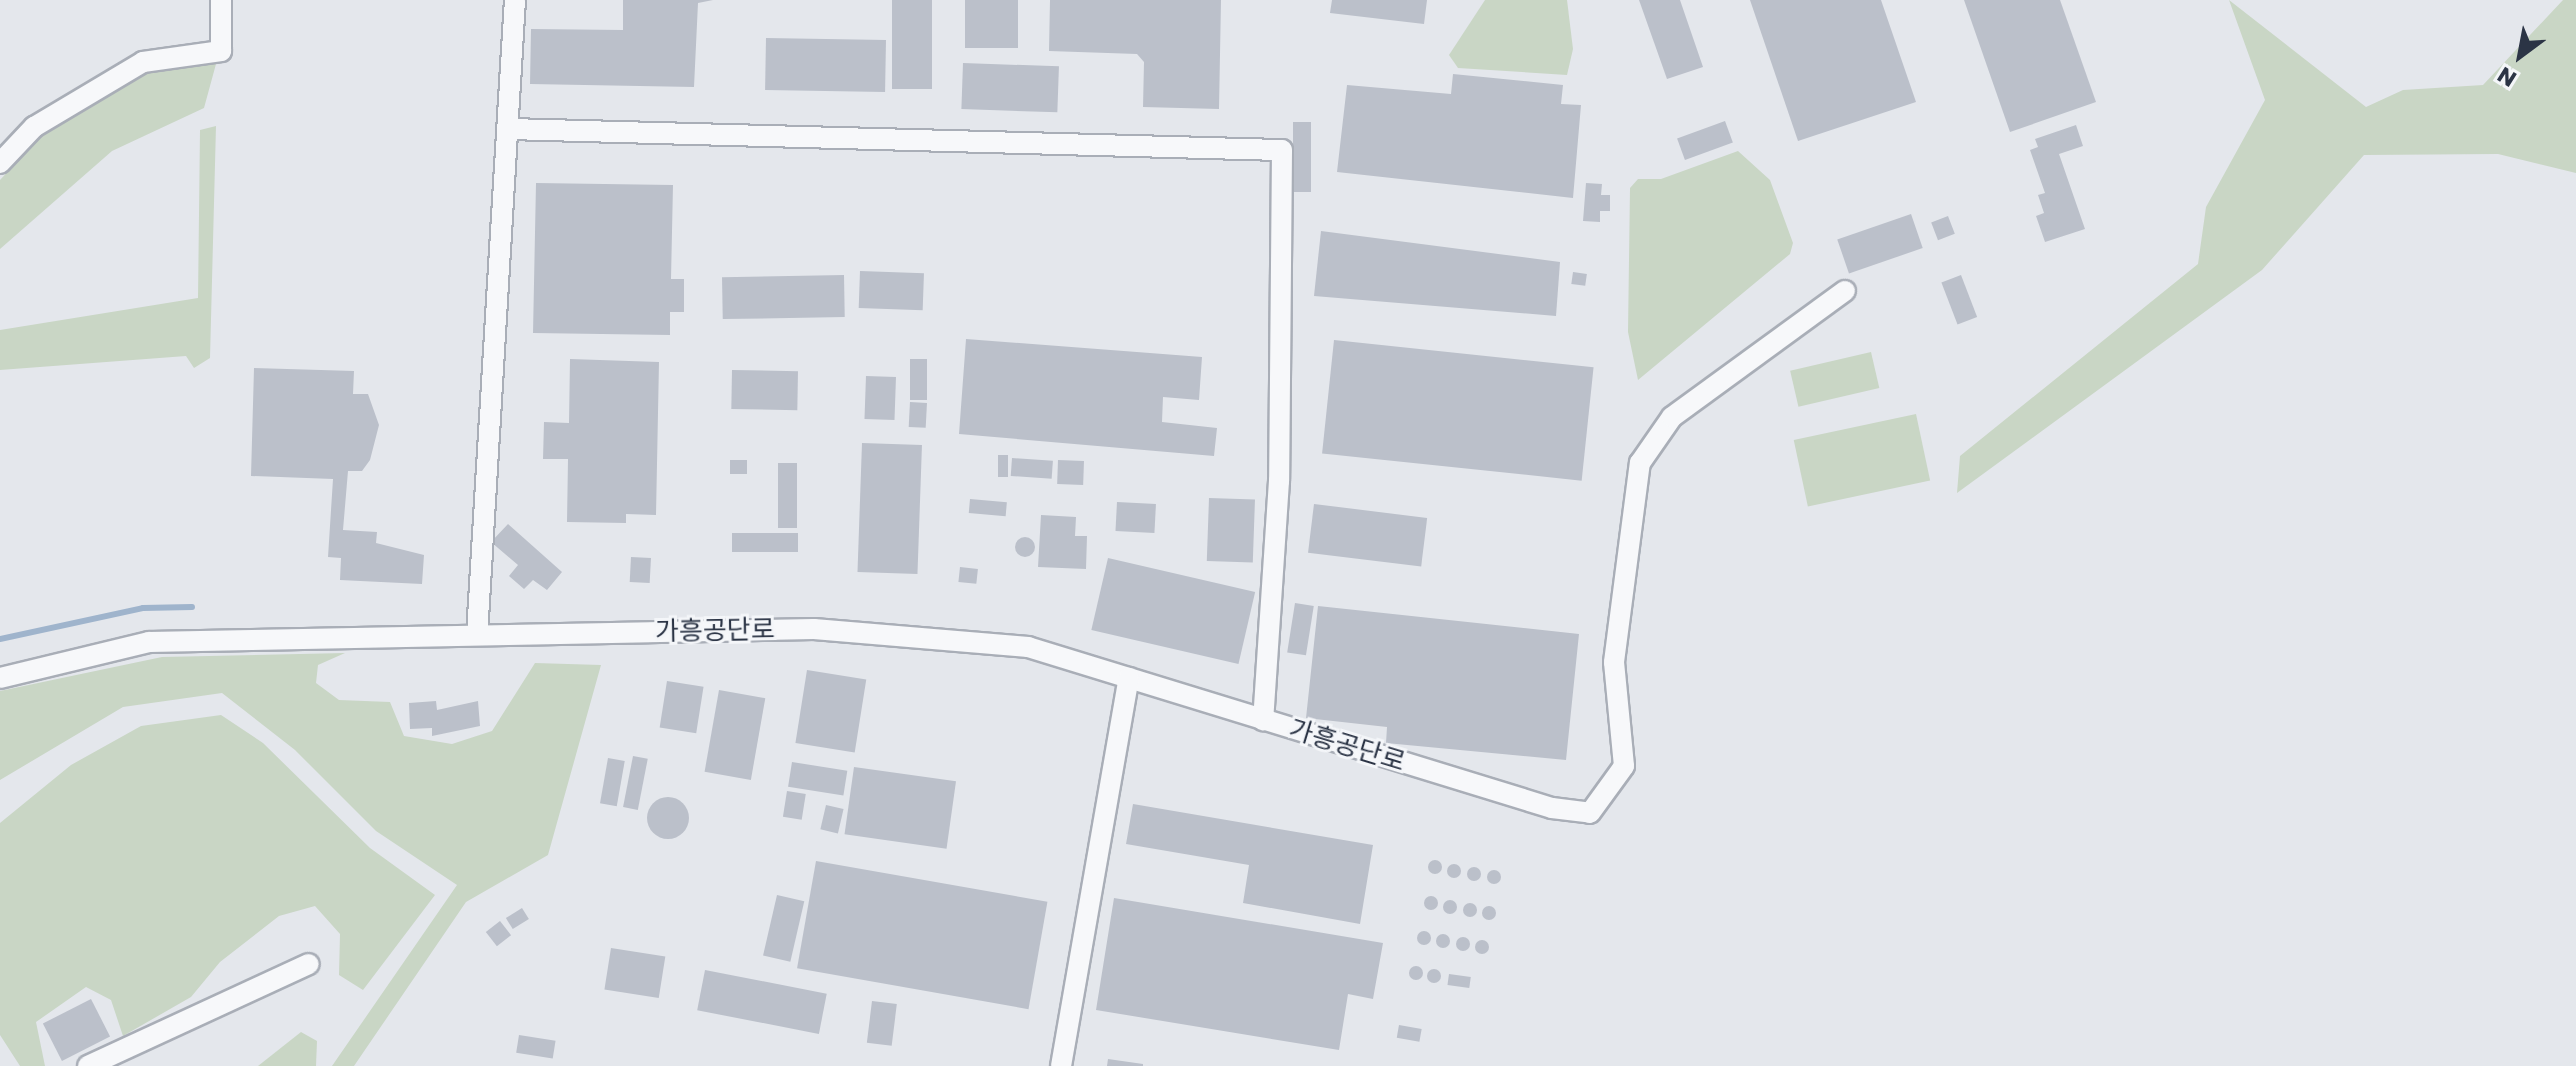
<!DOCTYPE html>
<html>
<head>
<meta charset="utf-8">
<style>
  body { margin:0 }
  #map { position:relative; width:2576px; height:1066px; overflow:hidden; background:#e4e7ec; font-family:Poppins,"Noto Sans KR",sans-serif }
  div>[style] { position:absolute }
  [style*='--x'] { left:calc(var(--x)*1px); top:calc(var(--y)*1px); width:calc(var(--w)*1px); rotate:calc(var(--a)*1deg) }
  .green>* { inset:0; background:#c9d6c5; transform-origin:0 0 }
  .stream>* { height:6px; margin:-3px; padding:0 3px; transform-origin:3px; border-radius:3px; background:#9fb4cc }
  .building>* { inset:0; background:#bbc0ca; transform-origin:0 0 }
  .round { border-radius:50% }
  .roads { filter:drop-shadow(2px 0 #a9aeb7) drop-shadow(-2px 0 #a9aeb7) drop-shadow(0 2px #a9aeb7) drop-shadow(0 -2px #a9aeb7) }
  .minor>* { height:20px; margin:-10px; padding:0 10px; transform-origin:10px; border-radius:10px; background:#f7f8fa }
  span { translate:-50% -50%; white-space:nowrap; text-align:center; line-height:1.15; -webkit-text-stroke:6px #f4f6f9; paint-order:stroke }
  .street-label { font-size:26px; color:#2b3445 }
  .north { position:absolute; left:2480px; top:16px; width:80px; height:80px; -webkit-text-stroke:6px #f4f6f9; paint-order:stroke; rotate:212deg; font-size:22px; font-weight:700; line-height:32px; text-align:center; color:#2b3445 }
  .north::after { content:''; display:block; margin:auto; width:28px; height:36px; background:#2b3445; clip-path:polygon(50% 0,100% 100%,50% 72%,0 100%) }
</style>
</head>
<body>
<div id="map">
  <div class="green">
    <i style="clip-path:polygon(1485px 0,1567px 0,1573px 49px,1567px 75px,1458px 68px,1449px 55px)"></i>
    <i style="clip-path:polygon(2229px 0,2366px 107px,2403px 90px,2483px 85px,2563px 0,2576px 0,2576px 173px,2498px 154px,2364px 155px,2262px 270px,1957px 493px,1960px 456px,2198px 264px,2206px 207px,2265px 100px)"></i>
    <i style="clip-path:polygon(163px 61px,216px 64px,204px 108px,112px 151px,0 249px,0 180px,59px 117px)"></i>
    <i style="clip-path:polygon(216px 126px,210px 358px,194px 368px,186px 356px,0 370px,0 330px,198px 298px,200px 130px)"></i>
    <i style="clip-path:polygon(1738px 151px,1770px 180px,1793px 243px,1790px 254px,1638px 380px,1628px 332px,1630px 188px,1638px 179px,1661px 179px)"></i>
    <i style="left:1871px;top:352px;width:37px;height:83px;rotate:77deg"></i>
    <i style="left:1916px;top:414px;width:68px;height:125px;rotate:78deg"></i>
    <i style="clip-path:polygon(345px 653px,318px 665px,316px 683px,339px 700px,390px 702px,404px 736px,452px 744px,492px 731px,535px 663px,601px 665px,548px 855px,466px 902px,354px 1066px,332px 1066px,457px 885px,376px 831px,295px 750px,222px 693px,123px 707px,0 780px,0 691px,162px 657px)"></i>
    <i style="clip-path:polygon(221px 715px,263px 743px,370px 848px,435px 895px,363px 990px,339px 975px,340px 934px,315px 906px,279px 916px,220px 962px,191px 997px,123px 1036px,111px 1000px,86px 987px,36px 1022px,45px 1066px,20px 1066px,0 1035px,0 823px,71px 765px,141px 726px)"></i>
    <i style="clip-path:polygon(301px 1032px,317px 1041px,316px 1066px,258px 1066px)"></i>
  </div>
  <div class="stream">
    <i style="--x:0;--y:639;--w:146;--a:-12.2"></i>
    <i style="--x:143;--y:608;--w:49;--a:-1.2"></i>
  </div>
  <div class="building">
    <i style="clip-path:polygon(623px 0,713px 0,698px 3px,694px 87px,530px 84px,531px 29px,623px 30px)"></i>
    <i style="left:892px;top:0;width:40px;height:89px"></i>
    <i style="left:965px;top:0;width:53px;height:48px"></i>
    <i style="clip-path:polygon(1050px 0,1221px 0,1219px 109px,1143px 107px,1144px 62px,1137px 54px,1049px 51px)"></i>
    <i style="clip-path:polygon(1332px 0,1427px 0,1424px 24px,1330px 13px)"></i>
    <i style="clip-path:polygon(1639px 0,1680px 0,1703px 67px,1667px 79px)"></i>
    <i style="clip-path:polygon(1750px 0,1881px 0,1916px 102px,1798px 141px)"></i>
    <i style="clip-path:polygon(1964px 0,2060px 0,2096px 102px,2010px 132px)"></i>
    <i style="left:766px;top:38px;width:120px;height:52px;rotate:1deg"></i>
    <i style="left:963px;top:63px;width:96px;height:46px;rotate:2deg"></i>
    <i style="clip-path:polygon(1453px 74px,1563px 85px,1561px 104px,1581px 105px,1573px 198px,1337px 172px,1347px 85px,1451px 94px)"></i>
    <i style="left:1725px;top:121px;width:23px;height:51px;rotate:70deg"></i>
    <i style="left:1293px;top:122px;width:18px;height:70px"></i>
    <i style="clip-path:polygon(2076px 125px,2083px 146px,2059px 154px,2085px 229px,2045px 242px,2036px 216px,2044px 213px,2038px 195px,2045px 193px,2030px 150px,2038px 147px,2035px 139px)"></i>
    <i style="clip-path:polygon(536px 183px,673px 185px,671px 279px,684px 279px,684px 312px,670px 312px,670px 335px,533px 333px)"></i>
    <i style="clip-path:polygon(1586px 183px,1602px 184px,1601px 195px,1610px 195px,1610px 211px,1600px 211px,1600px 222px,1583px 221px)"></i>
    <i style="left:1911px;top:214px;width:36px;height:78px;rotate:71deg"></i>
    <i style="left:1948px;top:216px;width:19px;height:18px;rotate:69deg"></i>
    <i style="clip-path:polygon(1321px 231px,1560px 262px,1556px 316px,1314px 296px)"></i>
    <i style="left:860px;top:271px;width:64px;height:37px;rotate:2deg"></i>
    <i style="left:1573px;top:272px;width:14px;height:12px;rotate:8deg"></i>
    <i style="left:844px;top:275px;width:42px;height:122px;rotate:89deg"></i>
    <i style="left:1961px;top:275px;width:45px;height:21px;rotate:69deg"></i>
    <i style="clip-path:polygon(966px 339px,1202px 357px,1199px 400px,1163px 397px,1162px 422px,1217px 428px,1214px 456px,959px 434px)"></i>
    <i style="left:1334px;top:340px;width:261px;height:114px;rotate:6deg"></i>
    <i style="clip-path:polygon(570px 359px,659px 362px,656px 515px,626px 514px,626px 523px,567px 522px,568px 459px,543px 459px,544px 422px,569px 423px)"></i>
    <i style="left:910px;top:359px;width:17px;height:41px"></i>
    <i style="clip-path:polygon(254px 368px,354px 371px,353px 394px,368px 394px,379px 425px,370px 460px,362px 471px,348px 471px,343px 530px,377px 532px,376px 543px,424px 555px,422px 584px,340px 580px,341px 558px,328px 557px,333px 479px,251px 476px)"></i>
    <i style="left:732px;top:370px;width:66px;height:39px;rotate:1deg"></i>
    <i style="left:866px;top:376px;width:30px;height:43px;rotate:2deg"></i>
    <i style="left:910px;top:402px;width:17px;height:25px;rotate:3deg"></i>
    <i style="left:862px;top:443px;width:60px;height:129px;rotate:2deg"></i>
    <i style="left:998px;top:455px;width:10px;height:22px"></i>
    <i style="left:1012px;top:458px;width:41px;height:18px;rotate:4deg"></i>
    <i style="left:730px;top:460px;width:17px;height:14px"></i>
    <i style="left:1058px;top:460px;width:26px;height:24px;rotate:2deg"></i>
    <i style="left:778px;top:463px;width:19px;height:65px"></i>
    <i style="left:1209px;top:498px;width:46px;height:63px;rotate:2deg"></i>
    <i style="left:970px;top:499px;width:37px;height:14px;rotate:5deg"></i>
    <i style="left:1117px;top:502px;width:39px;height:29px;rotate:3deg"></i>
    <i style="left:1314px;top:504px;width:114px;height:49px;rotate:7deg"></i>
    <i style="clip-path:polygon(1041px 515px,1076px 517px,1075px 536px,1087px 536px,1086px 569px,1038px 567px)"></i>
    <i style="clip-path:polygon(508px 524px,562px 572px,547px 590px,533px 580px,524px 589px,509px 576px,518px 565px,491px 542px)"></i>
    <i style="left:732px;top:533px;width:66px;height:19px"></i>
    <i class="round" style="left:1015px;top:537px;width:20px;height:20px"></i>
    <i style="left:631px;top:557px;width:20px;height:25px;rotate:3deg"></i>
    <i style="left:1108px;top:558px;width:151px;height:74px;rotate:13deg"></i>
    <i style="left:960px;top:567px;width:18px;height:15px;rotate:6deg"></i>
    <i style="left:1295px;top:603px;width:19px;height:50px;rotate:9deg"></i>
    <i style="clip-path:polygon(1318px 606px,1579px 634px,1566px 760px,1386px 743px,1387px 727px,1306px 718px)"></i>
    <i style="left:807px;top:670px;width:60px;height:74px;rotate:9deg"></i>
    <i style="left:667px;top:681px;width:37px;height:47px;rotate:9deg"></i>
    <i style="left:719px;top:690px;width:47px;height:83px;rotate:10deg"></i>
    <i style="clip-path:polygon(436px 701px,437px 710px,478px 701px,480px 726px,432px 736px,432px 728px,410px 729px,409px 703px)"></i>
    <i style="left:633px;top:756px;width:15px;height:52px;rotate:11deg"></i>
    <i style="left:608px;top:758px;width:17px;height:46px;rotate:10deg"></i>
    <i style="left:792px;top:762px;width:56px;height:25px;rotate:9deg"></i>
    <i style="left:854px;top:767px;width:103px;height:68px;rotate:8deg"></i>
    <i style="left:787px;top:791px;width:19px;height:26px;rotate:9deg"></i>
    <i class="round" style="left:647px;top:797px;width:42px;height:42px"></i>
    <i style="clip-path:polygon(1133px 804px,1373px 845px,1360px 924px,1243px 903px,1249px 865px,1126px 844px)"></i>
    <i style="left:826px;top:805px;width:18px;height:25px;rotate:13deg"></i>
    <i class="round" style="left:1428px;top:860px;width:14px;height:14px"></i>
    <i style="left:816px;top:861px;width:235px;height:109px;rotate:10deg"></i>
    <i class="round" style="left:1447px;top:864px;width:14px;height:14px"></i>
    <i class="round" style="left:1467px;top:867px;width:14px;height:14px"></i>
    <i class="round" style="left:1487px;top:870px;width:14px;height:14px"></i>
    <i style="left:777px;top:895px;width:28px;height:62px;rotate:13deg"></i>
    <i class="round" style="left:1424px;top:896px;width:14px;height:14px"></i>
    <i style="clip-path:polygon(1114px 898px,1383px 943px,1373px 999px,1348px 994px,1339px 1050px,1096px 1010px)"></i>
    <i class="round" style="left:1443px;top:900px;width:14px;height:14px"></i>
    <i class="round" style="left:1463px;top:903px;width:14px;height:14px"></i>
    <i class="round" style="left:1482px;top:906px;width:14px;height:14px"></i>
    <i style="left:522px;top:908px;width:13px;height:19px;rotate:58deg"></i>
    <i style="left:500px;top:921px;width:18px;height:18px;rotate:52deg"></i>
    <i class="round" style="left:1417px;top:931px;width:14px;height:14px"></i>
    <i class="round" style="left:1436px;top:934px;width:14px;height:14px"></i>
    <i class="round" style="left:1456px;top:937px;width:14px;height:14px"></i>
    <i class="round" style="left:1475px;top:940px;width:14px;height:14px"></i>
    <i style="left:611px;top:948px;width:55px;height:42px;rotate:9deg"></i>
    <i class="round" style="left:1409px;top:966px;width:14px;height:14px"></i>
    <i class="round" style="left:1427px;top:969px;width:14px;height:14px"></i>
    <i style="left:705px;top:970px;width:124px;height:41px;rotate:11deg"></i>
    <i style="left:1449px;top:974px;width:22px;height:11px;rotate:8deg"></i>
    <i style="left:91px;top:999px;width:42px;height:54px;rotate:63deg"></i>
    <i style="left:872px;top:1001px;width:25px;height:42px;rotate:7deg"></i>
    <i style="left:1399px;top:1025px;width:23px;height:13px;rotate:10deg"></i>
    <i style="left:519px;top:1035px;width:37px;height:18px;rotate:9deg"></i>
    <i style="clip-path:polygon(1108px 1059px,1143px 1064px,1143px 1066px,1107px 1066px)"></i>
  </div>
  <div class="roads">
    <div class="minor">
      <i style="--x:509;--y:129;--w:773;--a:1.56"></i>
      <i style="--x:1282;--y:150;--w:331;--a:90.5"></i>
      <i style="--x:1279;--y:481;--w:240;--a:93.8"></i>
      <i style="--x:0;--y:163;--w:50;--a:-46.6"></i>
      <i style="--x:34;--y:127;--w:127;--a:-30.8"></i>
      <i style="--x:143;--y:62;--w:79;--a:-8"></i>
      <i style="--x:221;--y:51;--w:51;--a:-90"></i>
      <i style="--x:477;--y:635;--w:636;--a:-86.58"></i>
      <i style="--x:0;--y:678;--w:153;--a:-13.6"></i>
      <i style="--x:149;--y:642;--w:665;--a:-1.12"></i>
      <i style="--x:814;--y:629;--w:215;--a:4.8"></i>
      <i style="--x:1028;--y:647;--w:548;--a:17.08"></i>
      <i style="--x:1552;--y:808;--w:38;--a:7"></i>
      <i style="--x:1590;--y:813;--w:58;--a:-54.1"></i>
      <i style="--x:1624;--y:766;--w:104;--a:-95.5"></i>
      <i style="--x:1614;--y:662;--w:201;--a:-82.6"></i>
      <i style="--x:1640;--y:463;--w:56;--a:-55.2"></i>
      <i style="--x:1672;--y:417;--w:214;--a:-36.1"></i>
      <i style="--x:88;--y:1066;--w:243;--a:-24.8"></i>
      <i style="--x:1061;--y:1066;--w:394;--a:-80.1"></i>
    </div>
  </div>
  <div class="street-label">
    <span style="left:715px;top:631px;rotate:-1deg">가흥공단로</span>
    <span style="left:1347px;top:746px;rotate:17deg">가흥공단로</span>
  </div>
  <div class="north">N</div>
</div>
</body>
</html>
